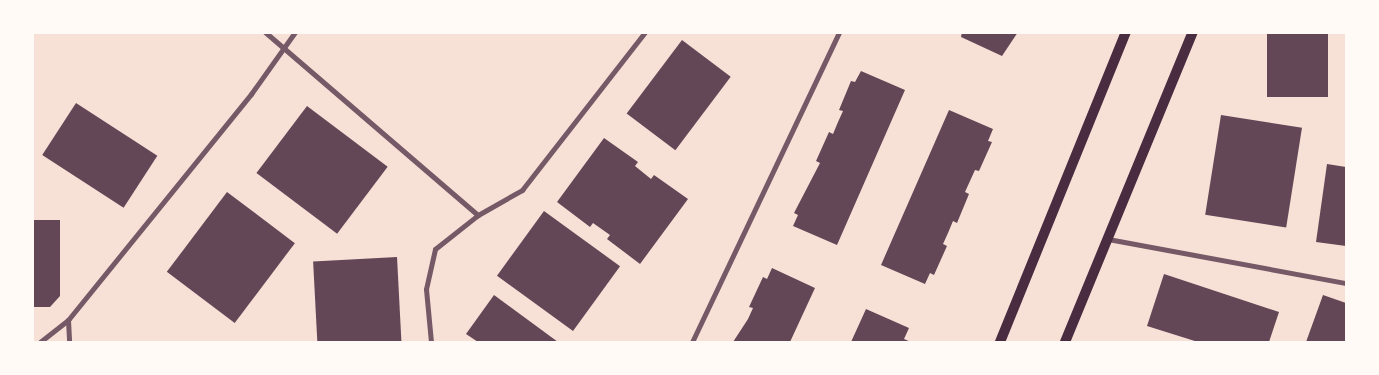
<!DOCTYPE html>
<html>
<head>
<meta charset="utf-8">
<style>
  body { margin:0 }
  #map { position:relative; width:1379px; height:375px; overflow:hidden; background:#f7e1d7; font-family:Commissioner,sans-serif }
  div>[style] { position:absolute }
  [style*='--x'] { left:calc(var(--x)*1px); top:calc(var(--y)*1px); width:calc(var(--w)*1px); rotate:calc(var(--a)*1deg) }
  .building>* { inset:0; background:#644757; transform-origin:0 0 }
  .minor>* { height:5px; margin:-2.5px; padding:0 2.5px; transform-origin:2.5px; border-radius:2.5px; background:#755966 }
  .secondary>* { height:10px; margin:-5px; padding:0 5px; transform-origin:5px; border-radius:5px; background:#4a2c40 }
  span { translate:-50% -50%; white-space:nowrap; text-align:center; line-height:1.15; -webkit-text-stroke:5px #fffaf5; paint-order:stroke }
  .frame { position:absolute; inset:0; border:34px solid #fffaf5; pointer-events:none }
</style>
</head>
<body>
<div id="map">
  <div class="building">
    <i style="clip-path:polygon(962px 32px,1018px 32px,1002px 56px,961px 37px)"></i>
    <i style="left:1267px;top:32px;width:61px;height:65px"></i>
    <i style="left:682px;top:40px;width:61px;height:92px;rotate:37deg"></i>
    <i style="clip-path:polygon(861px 71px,905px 90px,837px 245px,793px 226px,798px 215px,794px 213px,820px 163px,816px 161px,829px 132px,833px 134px,838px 122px,843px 111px,839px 110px,851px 81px,855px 82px)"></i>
    <i style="left:76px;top:103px;width:97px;height:62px;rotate:33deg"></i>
    <i style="left:307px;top:106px;width:101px;height:84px;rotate:37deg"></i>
    <i style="clip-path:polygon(949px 110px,993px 129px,988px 141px,992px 142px,979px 171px,975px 170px,965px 192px,969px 194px,957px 223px,953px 221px,948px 233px,943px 244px,947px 246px,934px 275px,930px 273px,925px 284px,881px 265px)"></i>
    <i style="left:1221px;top:115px;width:82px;height:101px;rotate:9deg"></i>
    <i style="clip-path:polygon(604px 138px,638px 162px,635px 166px,651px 179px,654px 175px,688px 199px,640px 264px,607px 239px,610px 235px,593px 223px,590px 227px,557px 202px)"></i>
    <i style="clip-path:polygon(1327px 164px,1346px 167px,1346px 246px,1316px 242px)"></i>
    <i style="left:227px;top:192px;width:85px;height:100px;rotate:37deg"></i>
    <i style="left:544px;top:211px;width:94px;height:80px;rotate:36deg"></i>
    <i style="clip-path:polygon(32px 220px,60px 220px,60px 296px,50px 307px,32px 307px)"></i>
    <i style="left:397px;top:257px;width:85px;height:84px;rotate:87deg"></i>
    <i style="clip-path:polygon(772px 268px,815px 288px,790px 342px,733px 342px,748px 319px,753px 308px,749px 307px,763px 277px,767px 279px)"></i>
    <i style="clip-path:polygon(1164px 274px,1279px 312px,1269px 342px,1198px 342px,1147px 326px)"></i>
    <i style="clip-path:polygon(494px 295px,558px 342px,478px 342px,466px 334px)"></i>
    <i style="clip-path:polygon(1323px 295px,1346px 303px,1346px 342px,1306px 342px)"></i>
    <i style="clip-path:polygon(866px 309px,909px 328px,904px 339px,911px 342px,851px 342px)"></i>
  </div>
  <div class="minor">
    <i style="--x:265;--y:32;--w:281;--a:40.7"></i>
    <i style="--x:1108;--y:239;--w:242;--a:10.5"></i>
    <i style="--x:68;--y:320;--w:22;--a:87"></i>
    <i style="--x:40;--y:342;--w:36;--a:-38"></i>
    <i style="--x:68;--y:320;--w:291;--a:-51"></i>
    <i style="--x:251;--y:94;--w:76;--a:-54.6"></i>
    <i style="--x:431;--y:342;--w:53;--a:-95.4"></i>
    <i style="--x:426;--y:289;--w:41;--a:-77.3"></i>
    <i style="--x:435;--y:249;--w:55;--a:-38.3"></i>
    <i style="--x:478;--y:215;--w:51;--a:-29.6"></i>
    <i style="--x:522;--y:190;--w:200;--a:-52.1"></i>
    <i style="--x:692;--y:342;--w:343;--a:-64.6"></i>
  </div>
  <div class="secondary">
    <i style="--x:1000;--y:342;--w:335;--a:-67.9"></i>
    <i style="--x:1065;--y:342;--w:335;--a:-67.6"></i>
  </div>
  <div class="frame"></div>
</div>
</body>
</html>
